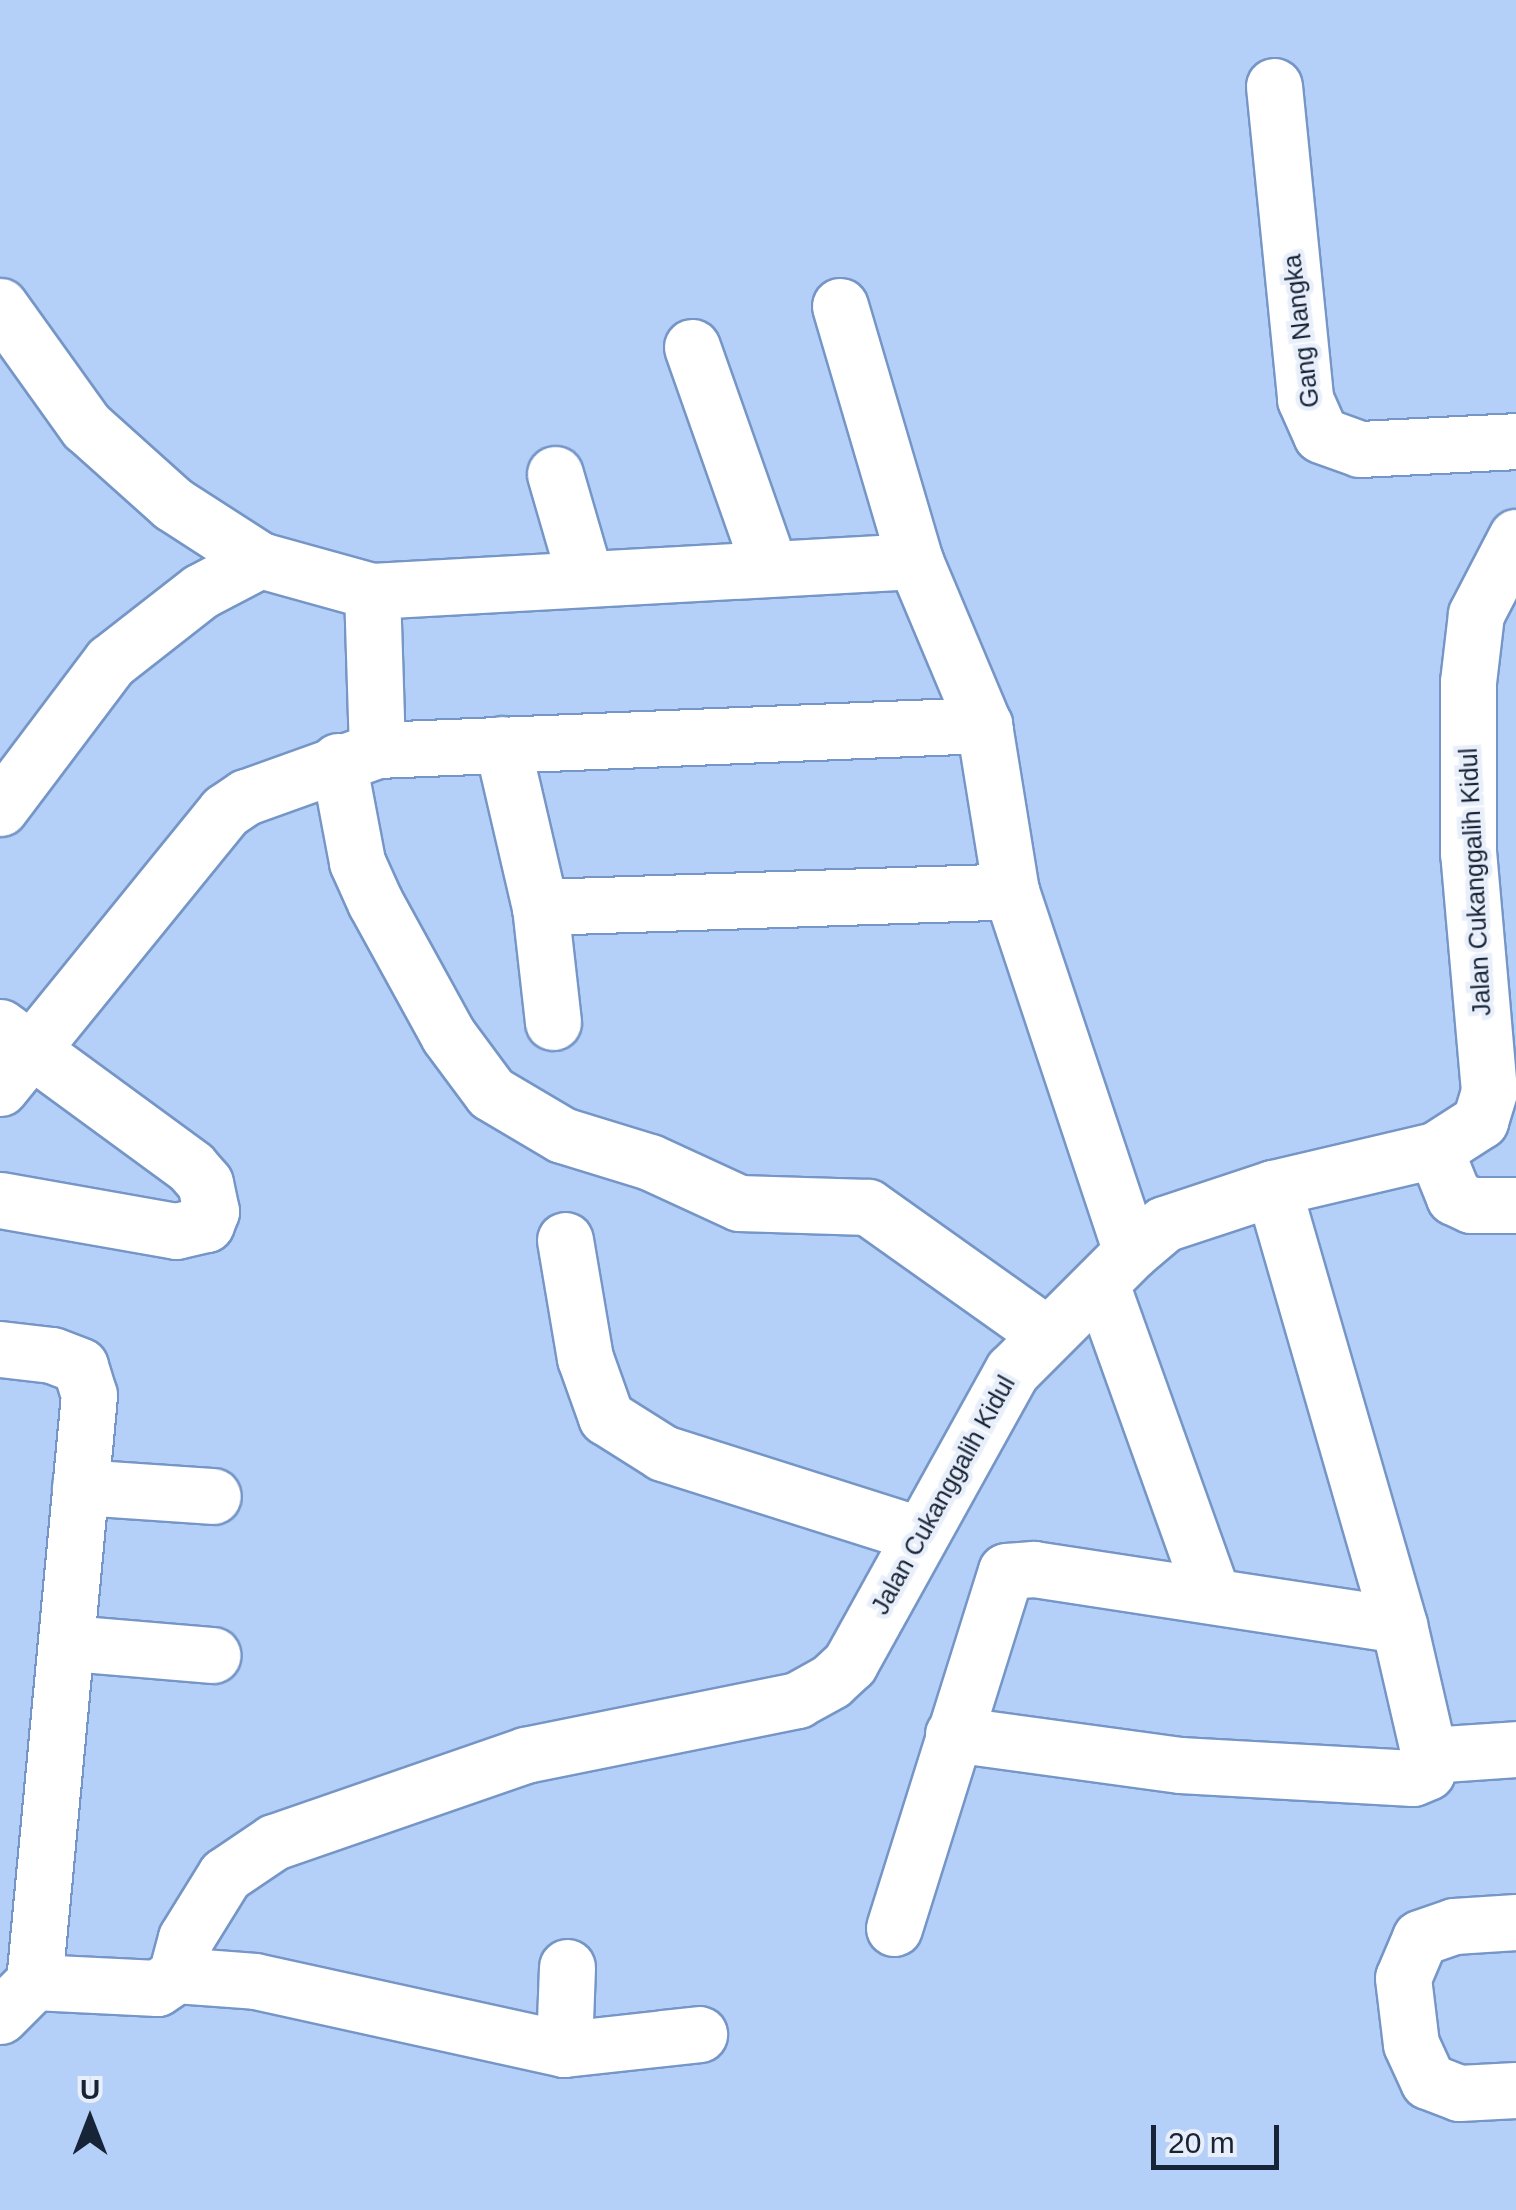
<!DOCTYPE html>
<html>
<head>
<meta charset="utf-8">
<style>
  body { margin:0 }
  #map { position:relative; width:1516px; height:2210px; overflow:hidden; background:#b4d0f9; font-family:Helvetica,sans-serif }
  div>[style] { position:absolute }
  [style*='--x'] { left:calc(var(--x)*1px); top:calc(var(--y)*1px); width:calc(var(--w)*1px); rotate:calc(var(--a)*1deg) }
  .roads { filter:drop-shadow(2px 0 #7596c6) drop-shadow(-2px 0 #7596c6) drop-shadow(0 2px #7596c6) drop-shadow(0 -2px #7596c6) }
  .minor>* { height:55px; margin:-27.5px; padding:0 27.5px; transform-origin:27.5px; border-radius:27.5px; background:#fff }
  span { translate:-50% -50%; white-space:nowrap; text-align:center; line-height:1.15; -webkit-text-stroke:9px #e8effa; paint-order:stroke }
  .street-label { font-size:25px; color:#172437 }
  .north { position:absolute; left:40px; top:2070px; width:100px; height:100px; -webkit-text-stroke:8px #e8effa; paint-order:stroke; rotate:0deg; font-size:28px; font-weight:700; line-height:40px; text-align:center; color:#172437 }
  .north::after { content:''; display:block; margin:auto; width:35px; height:45px; background:#172437; clip-path:polygon(50% 0,100% 100%,50% 72%,0 100%) }
  .scale { position:absolute; left:1151px; top:2125px; width:128px; height:45px; box-sizing:border-box; border:5px solid #172437; border-top:0; padding-left:12px; font-size:30px; line-height:35px; white-space:nowrap; color:#172437; -webkit-text-stroke:8px #e8effa; paint-order:stroke }
</style>
</head>
<body>
<div id="map">
  <div class="roads">
    <div class="minor">
      <i style="--x:1274;--y:86;--w:315;--a:84.3"></i>
      <i style="--x:1305;--y:399;--w:39;--a:66"></i>
      <i style="--x:1321;--y:435;--w:41;--a:19.7"></i>
      <i style="--x:1360;--y:449;--w:156;--a:-2.9"></i>
      <i style="--x:0;--y:306;--w:148;--a:54.4"></i>
      <i style="--x:86;--y:426;--w:117;--a:41.9"></i>
      <i style="--x:173;--y:504;--w:103;--a:32.8"></i>
      <i style="--x:260;--y:560;--w:116;--a:15.5"></i>
      <i style="--x:372;--y:591;--w:544;--a:-3.16"></i>
      <i style="--x:840;--y:306;--w:266;--a:73.6"></i>
      <i style="--x:915;--y:561;--w:178;--a:67.2"></i>
      <i style="--x:984;--y:725;--w:168;--a:80.8"></i>
      <i style="--x:1011;--y:891;--w:380;--a:71.6"></i>
      <i style="--x:692;--y:347;--w:235;--a:70.6"></i>
      <i style="--x:555;--y:474;--w:107;--a:73.8"></i>
      <i style="--x:502;--y:744;--w:167;--a:76.9"></i>
      <i style="--x:377;--y:750;--w:608;--a:-2.36"></i>
      <i style="--x:338;--y:761;--w:103;--a:79.3"></i>
      <i style="--x:357;--y:862;--w:44;--a:65.8"></i>
      <i style="--x:375;--y:902;--w:152;--a:61.2"></i>
      <i style="--x:448;--y:1035;--w:72;--a:53.4"></i>
      <i style="--x:491;--y:1093;--w:82;--a:30.6"></i>
      <i style="--x:562;--y:1135;--w:92;--a:17.1"></i>
      <i style="--x:650;--y:1162;--w:98;--a:24.7"></i>
      <i style="--x:739;--y:1203;--w:129;--a:1.8"></i>
      <i style="--x:868;--y:1207;--w:217;--a:35.4"></i>
      <i style="--x:0;--y:808;--w:183;--a:-53"></i>
      <i style="--x:110;--y:662;--w:115;--a:-38"></i>
      <i style="--x:201;--y:591;--w:67;--a:-27.7"></i>
      <i style="--x:553;--y:1022;--w:116;--a:-96.4"></i>
      <i style="--x:540;--y:907;--w:471;--a:-1.9"></i>
      <i style="--x:0;--y:1027;--w:237;--a:36.2"></i>
      <i style="--x:191;--y:1167;--w:21;--a:49"></i>
      <i style="--x:205;--y:1183;--w:29;--a:78"></i>
      <i style="--x:211;--y:1211;--w:14;--a:111"></i>
      <i style="--x:206;--y:1224;--w:31;--a:167"></i>
      <i style="--x:176;--y:1231;--w:179;--a:-170"></i>
      <i style="--x:0;--y:1088;--w:357;--a:-50.9"></i>
      <i style="--x:225;--y:811;--w:25;--a:-34"></i>
      <i style="--x:246;--y:797;--w:139;--a:-19.7"></i>
      <i style="--x:377;--y:750;--w:159;--a:-91.8"></i>
      <i style="--x:1435;--y:1150;--w:51;--a:68"></i>
      <i style="--x:1454;--y:1197;--w:19;--a:25"></i>
      <i style="--x:1471;--y:1205;--w:45;--a:0"></i>
      <i style="--x:1273;--y:1188;--w:455;--a:73.9"></i>
      <i style="--x:1399;--y:1625;--w:133;--a:77"></i>
      <i style="--x:1429;--y:1755;--w:87;--a:-3.9"></i>
      <i style="--x:565;--y:1240;--w:120;--a:80.4"></i>
      <i style="--x:585;--y:1358;--w:63;--a:70.4"></i>
      <i style="--x:606;--y:1417;--w:67;--a:32.3"></i>
      <i style="--x:663;--y:1453;--w:269;--a:17.6"></i>
      <i style="--x:1101;--y:1284;--w:329;--a:70.3"></i>
      <i style="--x:0;--y:1349;--w:52;--a:6.6"></i>
      <i style="--x:52;--y:1355;--w:30;--a:21"></i>
      <i style="--x:80;--y:1366;--w:30;--a:73"></i>
      <i style="--x:89;--y:1395;--w:590;--a:95.35"></i>
      <i style="--x:80;--y:1487;--w:133;--a:3.9"></i>
      <i style="--x:69;--y:1643;--w:144;--a:4.8"></i>
      <i style="--x:953;--y:1734;--w:229;--a:7.8"></i>
      <i style="--x:1180;--y:1765;--w:233;--a:3.2"></i>
      <i style="--x:1413;--y:1778;--w:15;--a:-23"></i>
      <i style="--x:1427;--y:1772;--w:17;--a:-83"></i>
      <i style="--x:1516;--y:1922;--w:62;--a:176.3"></i>
      <i style="--x:1454;--y:1926;--w:36;--a:161"></i>
      <i style="--x:1420;--y:1938;--w:43;--a:113"></i>
      <i style="--x:1403;--y:1978;--w:66;--a:83.1"></i>
      <i style="--x:1411;--y:2044;--w:41;--a:65.3"></i>
      <i style="--x:1428;--y:2081;--w:33;--a:21"></i>
      <i style="--x:1459;--y:2093;--w:57;--a:-3"></i>
      <i style="--x:894;--y:1928;--w:374;--a:-72.6"></i>
      <i style="--x:1006;--y:1571;--w:28;--a:-4"></i>
      <i style="--x:1034;--y:1569;--w:369;--a:8.7"></i>
      <i style="--x:176;--y:1975;--w:79;--a:4.3"></i>
      <i style="--x:255;--y:1981;--w:316;--a:12.4"></i>
      <i style="--x:564;--y:2049;--w:136;--a:-6.3"></i>
      <i style="--x:0;--y:2016;--w:48;--a:-45"></i>
      <i style="--x:34;--y:1982;--w:123;--a:2.8"></i>
      <i style="--x:157;--y:1988;--w:23;--a:-34"></i>
      <i style="--x:176;--y:1975;--w:38;--a:-75"></i>
      <i style="--x:186;--y:1938;--w:74;--a:-58.2"></i>
      <i style="--x:225;--y:1875;--w:59;--a:-34"></i>
      <i style="--x:274;--y:1842;--w:266;--a:-19.1"></i>
      <i style="--x:525;--y:1755;--w:278;--a:-11.4"></i>
      <i style="--x:797;--y:1700;--w:39;--a:-29"></i>
      <i style="--x:831;--y:1681;--w:26;--a:-43"></i>
      <i style="--x:850;--y:1663;--w:334;--a:-61"></i>
      <i style="--x:1012;--y:1371;--w:168;--a:-45"></i>
      <i style="--x:1131;--y:1252;--w:43;--a:-40.3"></i>
      <i style="--x:1164;--y:1224;--w:115;--a:-18.3"></i>
      <i style="--x:1273;--y:1188;--w:166;--a:-13.2"></i>
      <i style="--x:1435;--y:1150;--w:54;--a:-32.8"></i>
      <i style="--x:1480;--y:1121;--w:31;--a:-73"></i>
      <i style="--x:1489;--y:1091;--w:239;--a:-95"></i>
      <i style="--x:1468;--y:853;--w:171;--a:-90"></i>
      <i style="--x:1468;--y:682;--w:68;--a:-83.3"></i>
      <i style="--x:1476;--y:614;--w:87;--a:-62.5"></i>
      <i style="--x:564;--y:2049;--w:82;--a:-87.9"></i>
    </div>
  </div>
  <div class="street-label">
    <span style="left:1301px;top:331px;rotate:-97deg">Gang Nangka</span>
    <span style="left:1475px;top:882px;rotate:-93deg">Jalan Cukanggalih Kidul</span>
    <span style="left:943px;top:1495px;rotate:-61deg">Jalan Cukanggalih Kidul</span>
  </div>
  <div class="north">U</div>
  <div class="scale">20 m</div>
</div>
</body>
</html>
